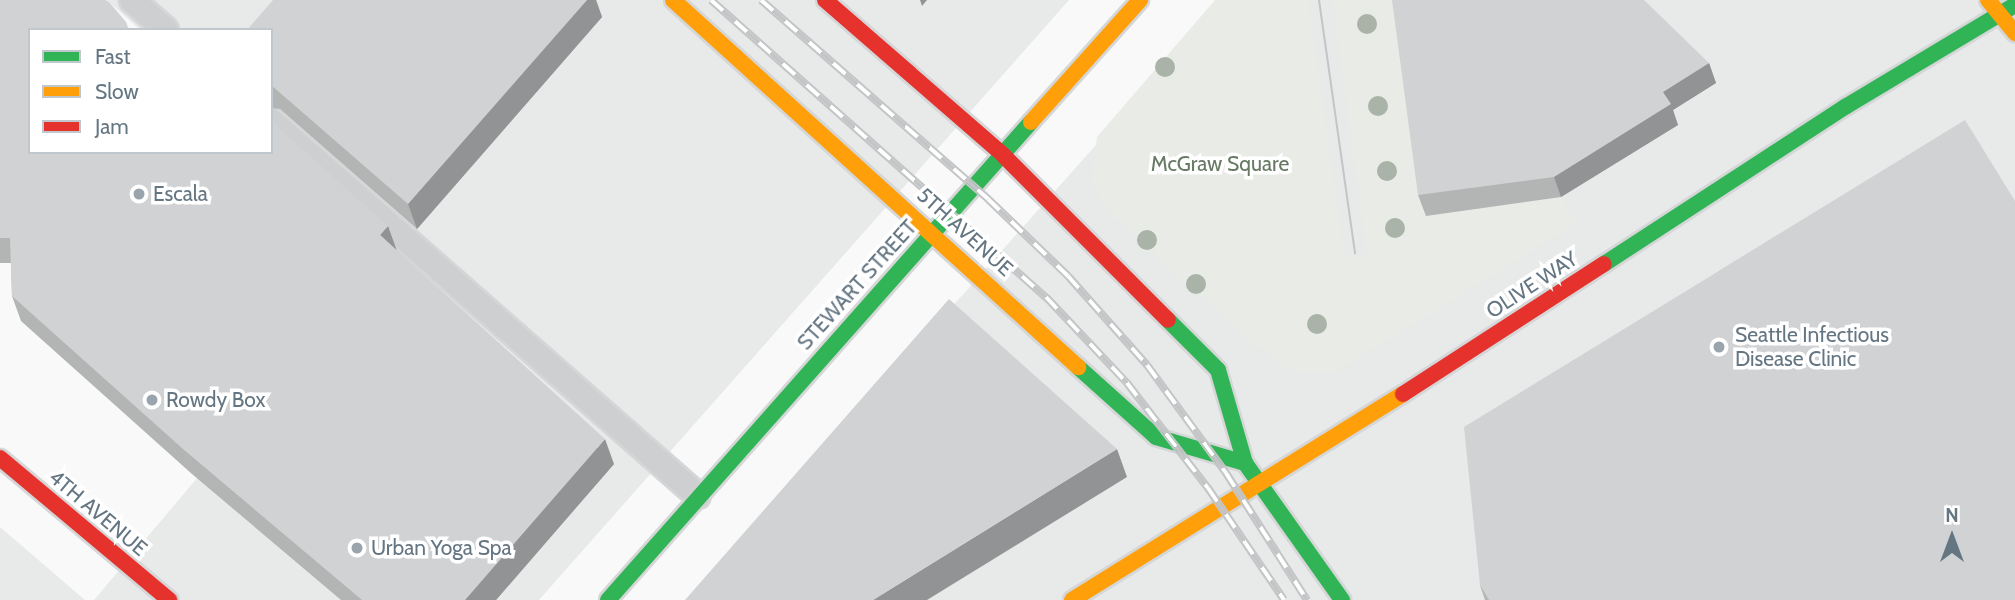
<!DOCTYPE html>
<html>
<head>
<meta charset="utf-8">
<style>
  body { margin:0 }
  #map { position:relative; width:2015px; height:600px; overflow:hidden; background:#f9f9f9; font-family:Cabin,sans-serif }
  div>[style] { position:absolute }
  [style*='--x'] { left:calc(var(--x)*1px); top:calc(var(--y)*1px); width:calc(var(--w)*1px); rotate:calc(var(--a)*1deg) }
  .built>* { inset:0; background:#e8e9e9 }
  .green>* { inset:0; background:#e8ebe6 }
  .roads { filter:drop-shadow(2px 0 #d5d6d7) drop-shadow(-2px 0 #d5d6d7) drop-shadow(0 2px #d5d6d7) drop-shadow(0 -2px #d5d6d7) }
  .lane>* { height:24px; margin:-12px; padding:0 12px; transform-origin:12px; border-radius:12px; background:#cecfd0 }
  .fast>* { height:16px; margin:-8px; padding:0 8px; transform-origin:8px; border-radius:8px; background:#30b455 }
  .slow>* { height:16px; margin:-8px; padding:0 8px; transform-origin:8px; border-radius:8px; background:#ff9f0a }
  .jam>* { height:16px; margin:-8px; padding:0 8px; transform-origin:8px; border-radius:8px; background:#e5322d }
  .tram>* { height:2px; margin:-1px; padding:0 1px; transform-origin:1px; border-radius:1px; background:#c3c5c6 }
  .rail>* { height:8px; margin-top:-4px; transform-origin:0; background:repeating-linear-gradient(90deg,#fff 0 16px,#c3c5c6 0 32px); box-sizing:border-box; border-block:2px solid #c3c5c6 }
  .trees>* { width:20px; height:20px; margin:-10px; border-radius:50%; background:#a9b3a7 }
  .wall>* { inset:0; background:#b3b5b5 }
  .shaded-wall>* { inset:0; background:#929394 }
  .building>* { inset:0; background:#d0d2d3 }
  .dots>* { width:19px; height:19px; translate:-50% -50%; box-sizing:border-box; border:4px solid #fff; border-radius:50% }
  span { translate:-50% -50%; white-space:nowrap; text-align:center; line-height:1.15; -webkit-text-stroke:7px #fff; paint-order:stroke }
  .park-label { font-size:21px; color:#687a64 }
  .poi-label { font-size:21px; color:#657683 }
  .left { translate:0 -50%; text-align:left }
  .street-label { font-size:21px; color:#657683 }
  .legend { position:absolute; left:28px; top:28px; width:245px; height:126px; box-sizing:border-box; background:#fff; border:2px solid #c1c8cd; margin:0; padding:9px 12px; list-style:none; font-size:21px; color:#657683 }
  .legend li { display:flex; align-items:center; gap:14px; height:35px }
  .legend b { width:35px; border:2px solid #c1c8cd }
  .north { position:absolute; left:1917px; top:502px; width:70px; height:70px; -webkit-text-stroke:5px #fff; paint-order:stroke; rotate:0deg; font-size:19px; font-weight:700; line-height:28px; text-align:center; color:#657683 }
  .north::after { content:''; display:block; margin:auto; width:24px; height:32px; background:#657683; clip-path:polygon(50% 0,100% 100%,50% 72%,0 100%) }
</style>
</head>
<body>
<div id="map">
  <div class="built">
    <i style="clip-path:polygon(107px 0,1069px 0,539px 600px,94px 600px,390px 250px,271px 145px,271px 30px,140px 30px)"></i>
    <i style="clip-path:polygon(1225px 0,2015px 0,2015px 600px,691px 600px)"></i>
    <i style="clip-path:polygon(0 527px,85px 600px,0 600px)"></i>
  </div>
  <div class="green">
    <i style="clip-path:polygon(1215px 0,1308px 0,1345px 258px,1367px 254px,1332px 0,1396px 0,1561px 197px,1577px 223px,1335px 372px,1300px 373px,1284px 366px,1248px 339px,1106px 210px,1091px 182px,1097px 137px)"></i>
  </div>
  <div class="roads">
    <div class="lane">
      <i style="--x:132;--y:0;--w:45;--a:41.4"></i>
      <i style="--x:271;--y:121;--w:568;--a:41.29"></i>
    </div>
    <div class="fast">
      <i style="--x:1604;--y:264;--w:288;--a:-33.1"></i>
      <i style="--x:1845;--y:107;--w:198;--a:-31"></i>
      <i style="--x:1168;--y:320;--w:71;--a:45"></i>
      <i style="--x:1218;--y:370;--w:97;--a:73.8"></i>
      <i style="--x:1245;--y:463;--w:168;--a:54.7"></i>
      <i style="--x:1078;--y:367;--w:105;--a:41.9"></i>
      <i style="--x:1156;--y:437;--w:93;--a:16.3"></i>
      <i style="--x:608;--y:600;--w:638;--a:-48.49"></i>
    </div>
    <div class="slow">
      <i style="--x:673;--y:0;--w:547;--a:42.18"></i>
      <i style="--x:1988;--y:0;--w:43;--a:50.7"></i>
      <i style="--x:1031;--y:122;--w:164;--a:-48.2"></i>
      <i style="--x:1072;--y:600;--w:390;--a:-31.9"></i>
    </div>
    <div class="jam">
      <i style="--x:825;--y:0;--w:236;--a:41"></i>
      <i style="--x:1003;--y:155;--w:233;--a:45"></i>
      <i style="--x:1403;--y:394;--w:239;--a:-32.9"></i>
      <i style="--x:0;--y:458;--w:221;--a:40"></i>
    </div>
  </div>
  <div class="tram">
    <i style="--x:1319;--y:0;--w:256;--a:81.9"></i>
  </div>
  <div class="rail">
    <i style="--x:711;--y:0;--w:448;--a:41.6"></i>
    <i style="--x:1046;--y:297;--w:118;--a:46.7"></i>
    <i style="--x:1127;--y:383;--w:133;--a:52.4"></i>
    <i style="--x:1208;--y:488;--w:135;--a:55.8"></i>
    <i style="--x:761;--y:0;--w:302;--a:41.2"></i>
    <i style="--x:988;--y:199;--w:111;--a:43.9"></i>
    <i style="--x:1068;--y:276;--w:119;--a:48.4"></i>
    <i style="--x:1147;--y:365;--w:134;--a:53.8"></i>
    <i style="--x:1226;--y:473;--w:151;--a:57.5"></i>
  </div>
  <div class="trees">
    <i style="left:1367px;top:24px"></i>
    <i style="left:1165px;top:67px"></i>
    <i style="left:1378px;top:106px"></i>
    <i style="left:1387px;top:171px"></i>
    <i style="left:1395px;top:228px"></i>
    <i style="left:1147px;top:240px"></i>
    <i style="left:1196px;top:284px"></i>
    <i style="left:1317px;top:324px"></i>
  </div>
  <div class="wall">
    <i style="clip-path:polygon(0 0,30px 152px,396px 250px,614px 464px,496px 600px,341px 600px,192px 474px,21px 321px,12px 296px,11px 263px,0 263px)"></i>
    <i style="clip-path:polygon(273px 0,596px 0,602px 17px,417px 229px,280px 109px,271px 108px,271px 30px)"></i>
    <i style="clip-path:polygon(1709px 63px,1716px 83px,1673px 110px,1678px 125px,1561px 197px,1426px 216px,1418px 195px)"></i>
    <i style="clip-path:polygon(1480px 585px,2015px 600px,1485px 600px)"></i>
  </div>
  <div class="shaded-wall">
    <i style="clip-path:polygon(587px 0,596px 0,602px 17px,417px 229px,408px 204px)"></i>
    <i style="clip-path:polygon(920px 0,927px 0,922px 6px)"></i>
    <i style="clip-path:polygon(1709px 63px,1716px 83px,1673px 110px,1678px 125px,1561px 197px,1554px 177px,1663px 92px)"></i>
    <i style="clip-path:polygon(388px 226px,397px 251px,380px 235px)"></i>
    <i style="clip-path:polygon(605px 439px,614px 464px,496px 600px,465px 600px)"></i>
    <i style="clip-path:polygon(1117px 449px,1127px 477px,927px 600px,873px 600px)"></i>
  </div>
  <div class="building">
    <i style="clip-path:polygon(0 0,106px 0,110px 3px,126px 22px,129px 30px,30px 30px,30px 152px,271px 152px,271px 121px,388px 226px,380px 235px,605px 439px,465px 600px,362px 600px,183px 449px,12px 296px,10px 238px,0 238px)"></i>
    <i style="clip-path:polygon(273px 0,587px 0,408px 204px,271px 85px,271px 30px,247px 30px)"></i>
    <i style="clip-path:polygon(1392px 0,1644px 0,1709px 63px,1663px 92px,1671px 104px,1554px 177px,1418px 195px)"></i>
    <i style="clip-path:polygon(1965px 120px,2015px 201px,2015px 600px,1489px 600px,1480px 585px,1464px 427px)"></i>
    <i style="clip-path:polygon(949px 299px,1117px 449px,873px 600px,685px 600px)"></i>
  </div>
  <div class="dots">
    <i style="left:139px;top:194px;background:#99a4ac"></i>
    <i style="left:1719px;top:347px;background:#99a4ac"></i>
    <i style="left:152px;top:400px;background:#99a4ac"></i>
    <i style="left:357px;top:548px;background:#99a4ac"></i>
  </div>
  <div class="park-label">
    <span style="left:1220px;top:164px">McGraw Square</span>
  </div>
  <div class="poi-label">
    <span class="left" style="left:153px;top:194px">Escala</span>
    <span class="left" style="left:1735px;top:347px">Seattle Infectious<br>Disease Clinic</span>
    <span class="left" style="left:166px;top:400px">Rowdy Box</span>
    <span class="left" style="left:371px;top:548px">Urban Yoga Spa</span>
  </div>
  <div class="street-label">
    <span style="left:965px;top:232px;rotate:42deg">5TH AVENUE</span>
    <span style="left:857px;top:285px;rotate:-48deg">STEWART STREET</span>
    <span style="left:1532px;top:285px;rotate:-33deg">OLIVE WAY</span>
    <span style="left:98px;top:513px;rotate:40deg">4TH AVENUE</span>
  </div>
  <ul class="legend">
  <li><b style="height:9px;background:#30b455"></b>Fast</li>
  <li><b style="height:9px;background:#ff9f0a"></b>Slow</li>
  <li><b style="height:9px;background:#e5322d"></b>Jam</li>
  </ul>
  <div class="north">N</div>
</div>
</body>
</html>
